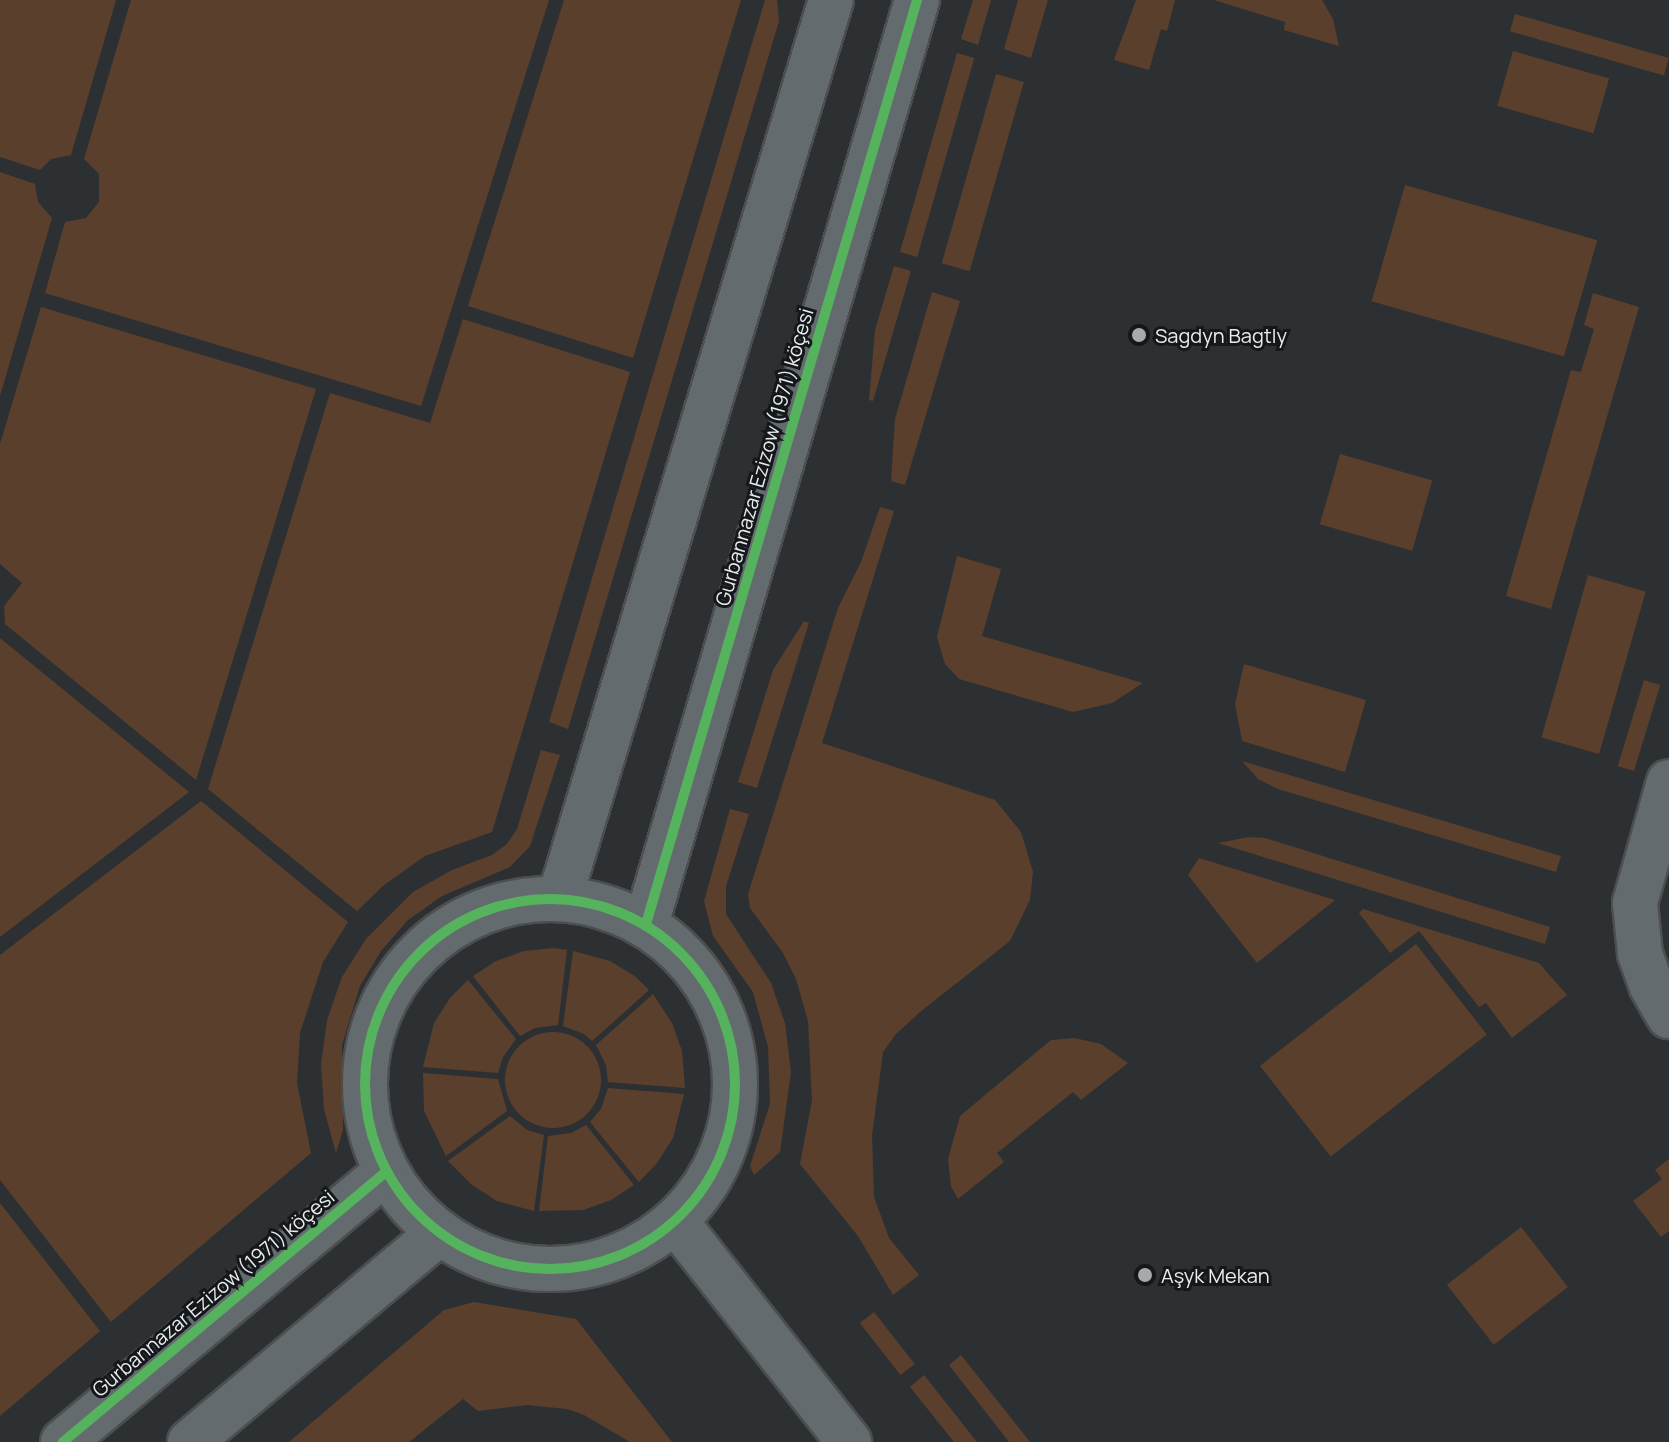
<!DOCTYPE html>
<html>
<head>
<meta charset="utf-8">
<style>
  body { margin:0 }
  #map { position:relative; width:1669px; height:1442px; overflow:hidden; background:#2d3032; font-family:Manrope,sans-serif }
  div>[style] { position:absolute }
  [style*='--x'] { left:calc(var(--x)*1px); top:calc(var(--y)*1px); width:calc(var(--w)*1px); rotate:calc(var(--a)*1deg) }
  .green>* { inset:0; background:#5b3f2d; transform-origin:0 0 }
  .round { border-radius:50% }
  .roads { filter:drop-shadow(2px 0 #4c4e4f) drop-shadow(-2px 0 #4c4e4f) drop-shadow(0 2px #4c4e4f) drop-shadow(0 -2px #4c4e4f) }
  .minor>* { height:44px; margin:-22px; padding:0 22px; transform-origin:22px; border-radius:22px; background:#636b6f }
  .minor>.ring { margin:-22px; padding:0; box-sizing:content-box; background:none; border:44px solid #636b6f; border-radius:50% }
  .cycleway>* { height:10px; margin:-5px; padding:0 5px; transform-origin:5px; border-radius:5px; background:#56b35d }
  .cycleway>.ring { margin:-5px; padding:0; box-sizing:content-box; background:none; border:10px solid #56b35d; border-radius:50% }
  .dots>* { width:22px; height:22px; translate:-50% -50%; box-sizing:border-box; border:4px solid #15181a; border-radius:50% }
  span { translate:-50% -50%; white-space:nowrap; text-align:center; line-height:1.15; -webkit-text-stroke:6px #15181a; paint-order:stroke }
  .poi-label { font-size:20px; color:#e8ecef }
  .left { translate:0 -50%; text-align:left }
  .street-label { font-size:20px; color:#e8ecef }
</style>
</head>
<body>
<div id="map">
  <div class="green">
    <i style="clip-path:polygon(0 0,116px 0,71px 155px,51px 159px,40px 170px,0 157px)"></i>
    <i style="clip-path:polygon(131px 0,549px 0,421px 406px,45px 293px,65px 222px,86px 218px,99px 202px,99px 174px,84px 159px)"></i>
    <i style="clip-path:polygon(564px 0,741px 0,633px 358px,468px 306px)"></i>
    <i style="clip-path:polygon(765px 0,777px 0,779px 21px,568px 729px,549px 722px)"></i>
    <i style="clip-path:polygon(973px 0,991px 0,978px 45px,961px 39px)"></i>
    <i style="clip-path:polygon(1018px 0,1048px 0,1031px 58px,1004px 49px)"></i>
    <i style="clip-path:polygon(1136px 0,1175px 0,1167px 31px,1161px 29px,1149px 70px,1114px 60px)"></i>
    <i style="clip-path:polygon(1214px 0,1322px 0,1333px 19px,1339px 46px,1284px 30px,1285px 22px)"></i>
    <i style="left:1515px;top:14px;width:160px;height:18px;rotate:16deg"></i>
    <i style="left:1513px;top:51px;width:100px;height:57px;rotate:16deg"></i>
    <i style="left:957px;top:53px;width:18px;height:207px;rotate:16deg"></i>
    <i style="left:996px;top:74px;width:29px;height:197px;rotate:16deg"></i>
    <i style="clip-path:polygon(0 172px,35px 184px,38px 202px,52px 218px,0 396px)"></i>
    <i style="left:1405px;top:185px;width:200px;height:121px;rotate:16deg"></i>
    <i style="clip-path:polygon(894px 266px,911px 271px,873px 401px,869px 400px,875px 330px)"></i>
    <i style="clip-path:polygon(932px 292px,960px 301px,905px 485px,891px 481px,895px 419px)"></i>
    <i style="clip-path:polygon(1593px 293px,1639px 307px,1551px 609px,1506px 596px,1571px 370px,1581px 372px,1594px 329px,1584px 325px)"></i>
    <i style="clip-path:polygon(41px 307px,316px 389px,196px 780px,5px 624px,4px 606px,22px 583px,0 564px,0 444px)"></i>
    <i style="clip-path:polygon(463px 319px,630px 372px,492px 832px,425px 856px,384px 885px,357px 911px,208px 789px,330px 393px,430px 423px)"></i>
    <i style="left:1340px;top:454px;width:96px;height:73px;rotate:16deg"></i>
    <i style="clip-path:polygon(880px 507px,894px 511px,822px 743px,995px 800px,1021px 832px,1033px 872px,1030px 900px,1010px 941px,920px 1012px,896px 1034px,883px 1052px,872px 1136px,874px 1197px,889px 1238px,919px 1275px,893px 1295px,858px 1236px,800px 1164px,812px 1100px,808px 1021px,796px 979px,783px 953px,750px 908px,748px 894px,838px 608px,861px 562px)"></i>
    <i style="clip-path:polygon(957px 556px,1001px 569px,982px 636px,1143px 683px,1112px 703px,1073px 712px,959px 679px,945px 664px,937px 637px)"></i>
    <i style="left:1588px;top:575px;width:60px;height:169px;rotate:16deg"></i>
    <i style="clip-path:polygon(804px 621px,809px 623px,757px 788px,738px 782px,773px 670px)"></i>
    <i style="clip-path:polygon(0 638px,189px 792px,0 937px)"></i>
    <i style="clip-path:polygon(1244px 664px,1366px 700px,1345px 772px,1242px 741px,1235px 704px)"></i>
    <i style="left:1644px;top:680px;width:17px;height:90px;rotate:17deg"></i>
    <i style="clip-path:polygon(541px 750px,560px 755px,530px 846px,510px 867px,442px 896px,408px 920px,381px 951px,360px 986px,342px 1045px,343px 1130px,336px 1153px,324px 1109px,321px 1064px,327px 1020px,342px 977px,366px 939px,413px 892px,452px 870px,492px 855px,507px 844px,517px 829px)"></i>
    <i style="clip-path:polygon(1242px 761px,1561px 856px,1556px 872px,1278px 789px,1258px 779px)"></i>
    <i style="clip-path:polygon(201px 801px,348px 922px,323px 962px,300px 1033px,297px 1083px,311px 1153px,111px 1322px,0 1180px,0 955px)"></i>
    <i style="clip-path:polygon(730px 809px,749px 814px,726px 886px,726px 914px,771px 983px,785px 1023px,791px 1072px,780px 1152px,754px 1175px,750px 1166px,770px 1104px,768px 1047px,753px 992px,713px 936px,704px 901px)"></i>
    <i style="clip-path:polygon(1249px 837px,1265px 838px,1550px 927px,1545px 944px,1218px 843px)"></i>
    <i style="clip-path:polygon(1199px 858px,1335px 900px,1257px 963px,1188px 875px)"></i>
    <i style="clip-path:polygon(1363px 909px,1539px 963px,1567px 995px,1512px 1038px,1486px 1003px,1479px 1007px,1419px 931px,1390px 953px,1359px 913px)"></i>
    <i style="left:1416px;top:944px;width:115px;height:198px;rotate:52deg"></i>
    <i style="clip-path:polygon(553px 948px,567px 950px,558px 1025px,535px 1028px,520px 1036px,473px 976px,496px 961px,524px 951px)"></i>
    <i style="clip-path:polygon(573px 951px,610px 961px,636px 977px,649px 990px,592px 1041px,584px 1034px,563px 1026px)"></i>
    <i style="clip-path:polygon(468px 980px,516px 1039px,503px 1057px,498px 1073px,423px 1067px,434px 1023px,450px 998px)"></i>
    <i style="clip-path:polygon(653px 994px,672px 1023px,682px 1051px,685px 1088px,608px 1082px,606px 1065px,596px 1045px)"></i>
    <i class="round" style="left:505px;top:1032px;width:96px;height:96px"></i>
    <i style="clip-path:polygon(1074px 1038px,1101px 1044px,1128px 1063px,1081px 1100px,1073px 1092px,997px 1153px,1004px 1162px,958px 1199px,951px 1186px,948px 1159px,960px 1116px,1051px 1040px)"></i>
    <i style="clip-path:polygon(423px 1073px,498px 1079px,507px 1111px,446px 1156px,424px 1111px)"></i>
    <i style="clip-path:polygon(608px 1088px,684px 1094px,673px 1138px,657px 1163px,639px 1182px,590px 1122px,601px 1109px)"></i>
    <i style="clip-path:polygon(510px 1116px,527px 1130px,544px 1135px,534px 1211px,497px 1201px,472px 1185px,448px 1161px)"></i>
    <i style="clip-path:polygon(586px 1125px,634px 1185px,611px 1200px,583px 1210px,539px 1211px,548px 1136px,571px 1133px)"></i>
    <i style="clip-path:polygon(1669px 1159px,1669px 1231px,1661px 1237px,1633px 1201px,1662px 1179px,1655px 1170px)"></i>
    <i style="clip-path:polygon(0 1203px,100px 1331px,0 1416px)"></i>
    <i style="left:1521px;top:1227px;width:76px;height:94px;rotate:52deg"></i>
    <i style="clip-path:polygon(474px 1302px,576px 1319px,672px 1442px,630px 1442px,584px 1415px,567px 1409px,527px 1405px,478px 1411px,463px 1399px,409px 1442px,289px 1442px,444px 1310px)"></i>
    <i style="left:874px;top:1312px;width:66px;height:18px;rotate:52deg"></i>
    <i style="clip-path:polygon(961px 1355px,1030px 1442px,1009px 1442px,949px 1365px)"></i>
    <i style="clip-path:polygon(924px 1375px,977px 1442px,954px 1442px,910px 1387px)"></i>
  </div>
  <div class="roads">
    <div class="minor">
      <i style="--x:1669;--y:782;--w:126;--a:105.7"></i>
      <i style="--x:1635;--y:903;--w:51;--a:84.4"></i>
      <i style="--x:1640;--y:954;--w:33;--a:70"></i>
      <i style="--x:1651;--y:985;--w:36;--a:60"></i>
      <i style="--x:560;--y:897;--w:937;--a:-73.19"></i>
      <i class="ring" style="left:365px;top:899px;width:326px;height:326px"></i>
      <i style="--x:646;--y:924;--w:963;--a:-73.65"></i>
      <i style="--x:676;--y:1222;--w:280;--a:51.8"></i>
      <i style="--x:63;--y:1442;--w:421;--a:-39.9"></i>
      <i style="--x:190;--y:1442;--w:325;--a:-40"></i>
    </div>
  </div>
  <div class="cycleway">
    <i class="ring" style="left:365px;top:899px;width:360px;height:360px"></i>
    <i style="--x:646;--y:924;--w:963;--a:-73.65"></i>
    <i style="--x:63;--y:1442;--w:421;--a:-39.9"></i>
  </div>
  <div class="dots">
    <i style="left:1139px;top:335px;background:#a7aaad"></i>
    <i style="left:1145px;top:1275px;background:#a7aaad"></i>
  </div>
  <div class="poi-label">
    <span class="left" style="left:1155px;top:335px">Sagdyn Bagtly</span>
    <span class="left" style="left:1161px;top:1275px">Aşyk Mekan</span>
  </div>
  <div class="street-label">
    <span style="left:764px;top:457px;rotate:-74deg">Gurbannazar Ezizow (1971) köçesi</span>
    <span style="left:213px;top:1293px;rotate:-40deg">Gurbannazar Ezizow (1971) köçesi</span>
  </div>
</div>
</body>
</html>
